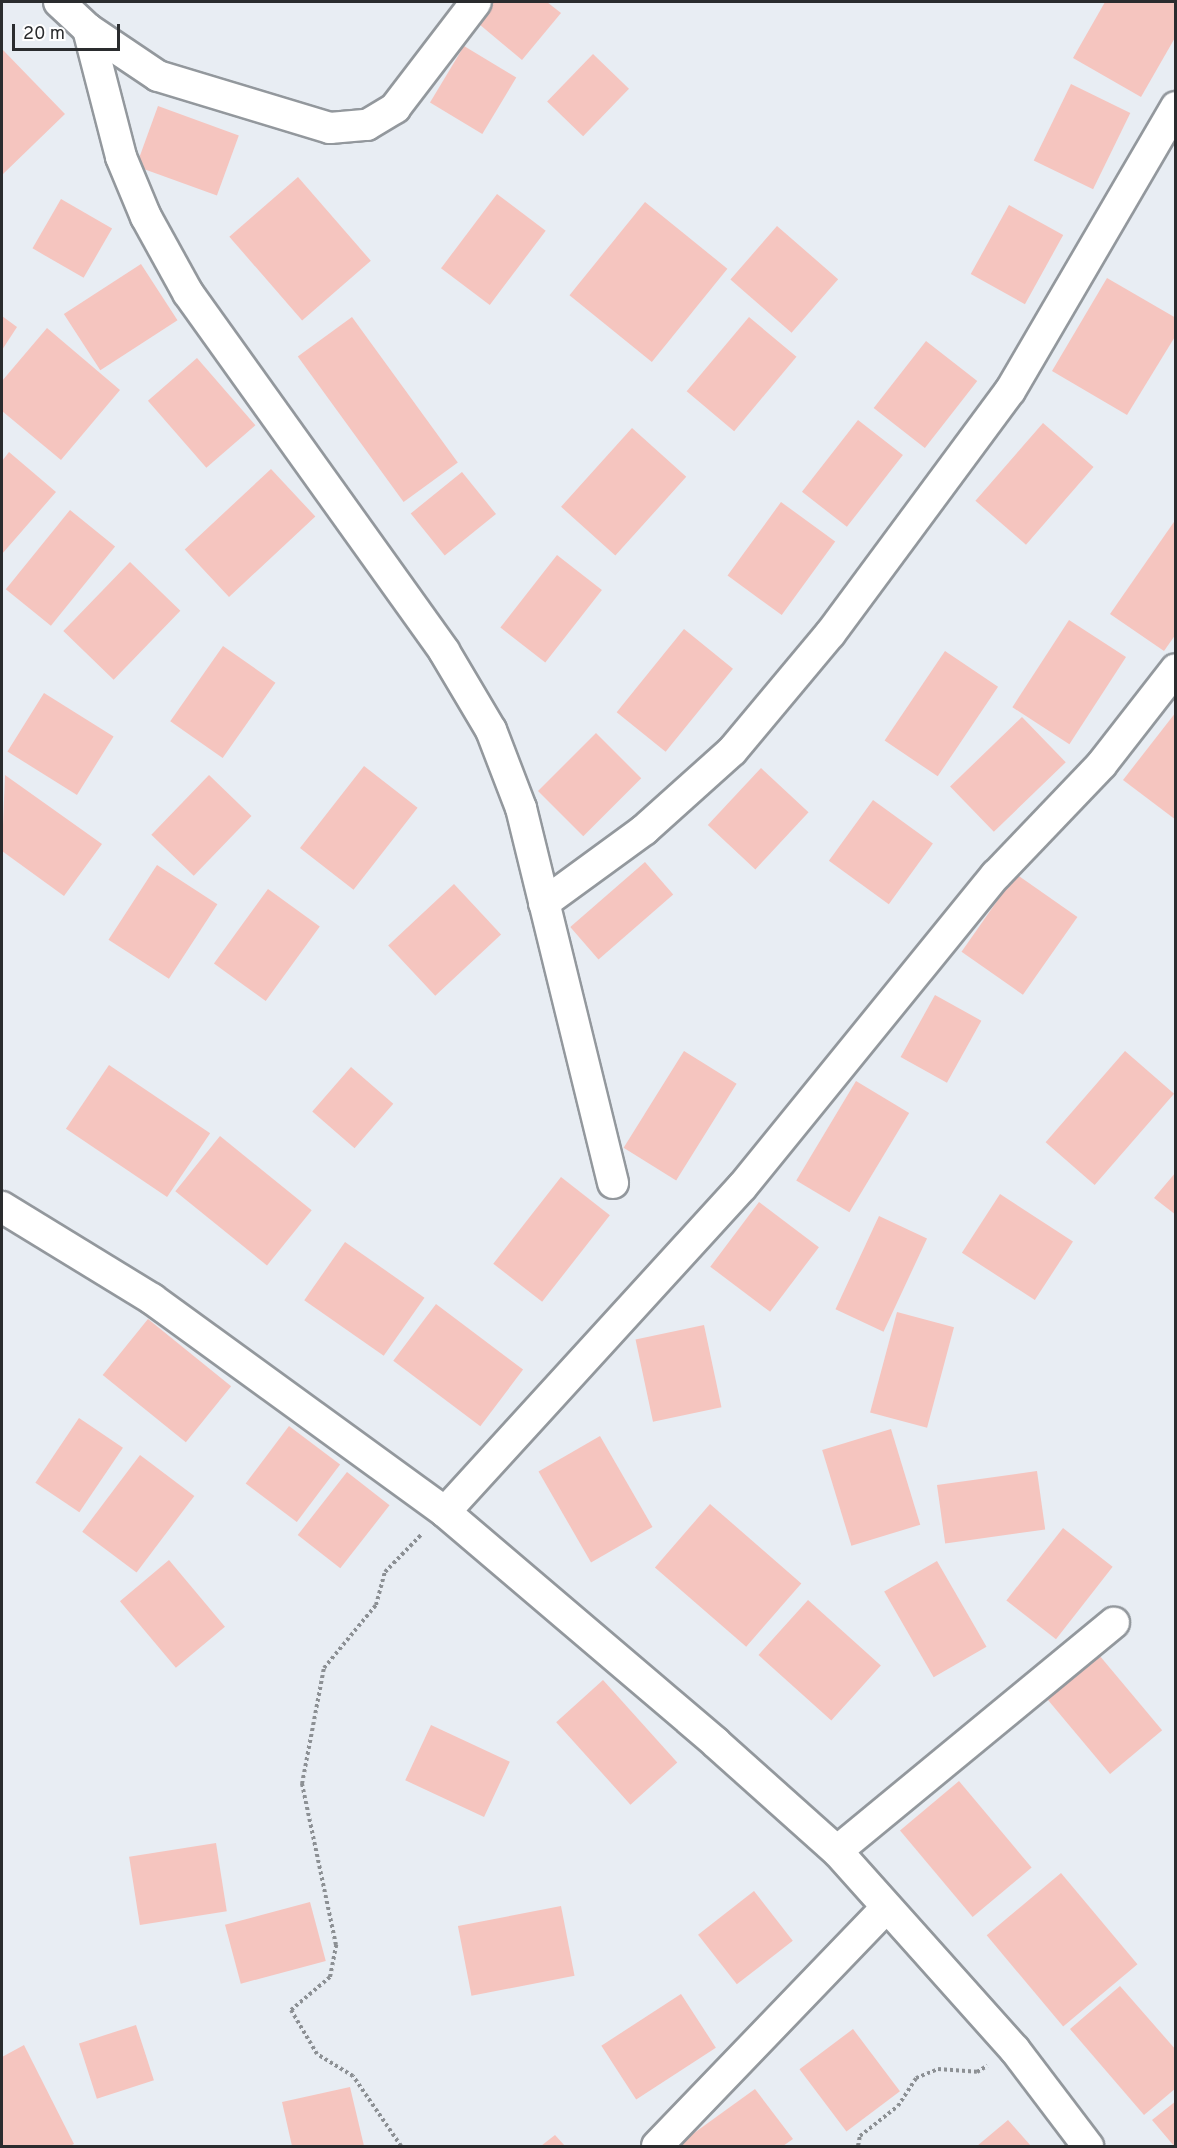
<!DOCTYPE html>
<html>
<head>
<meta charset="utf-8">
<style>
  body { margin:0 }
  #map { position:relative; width:1177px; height:2148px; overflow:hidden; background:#e8edf3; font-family:Overpass,sans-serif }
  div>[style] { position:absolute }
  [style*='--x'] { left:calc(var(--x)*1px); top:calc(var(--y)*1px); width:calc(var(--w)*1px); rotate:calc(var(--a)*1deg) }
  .building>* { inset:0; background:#f5c5bf; transform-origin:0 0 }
  .path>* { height:4px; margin-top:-2px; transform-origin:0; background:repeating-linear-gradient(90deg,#8c9094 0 3px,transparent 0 6px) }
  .roads { filter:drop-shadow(2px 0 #93989d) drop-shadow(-2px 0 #93989d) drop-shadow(0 2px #93989d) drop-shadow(0 -2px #93989d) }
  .minor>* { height:30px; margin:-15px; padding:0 15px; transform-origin:15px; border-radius:15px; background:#fff }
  span { translate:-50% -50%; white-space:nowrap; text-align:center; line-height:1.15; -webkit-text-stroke:6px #fff; paint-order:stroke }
  .frame { position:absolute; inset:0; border:3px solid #2a2c2e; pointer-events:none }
  .scale { position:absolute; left:12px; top:24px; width:108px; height:27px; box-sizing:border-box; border:3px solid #2a2c2e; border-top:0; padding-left:8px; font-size:18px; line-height:21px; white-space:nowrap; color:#2a2c2e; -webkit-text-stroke:4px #fff; paint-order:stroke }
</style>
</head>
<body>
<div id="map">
  <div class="building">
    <i style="clip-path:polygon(488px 2px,547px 2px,561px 13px,522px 60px,473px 19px)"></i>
    <i style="clip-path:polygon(1105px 2px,1176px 2px,1176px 36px,1141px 97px,1073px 58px)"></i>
    <i style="left:464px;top:46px;width:61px;height:66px;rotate:31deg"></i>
    <i style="clip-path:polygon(2px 49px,65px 114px,2px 175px)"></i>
    <i style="left:593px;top:54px;width:50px;height:66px;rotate:44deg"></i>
    <i style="left:1071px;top:84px;width:66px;height:85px;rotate:26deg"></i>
    <i style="left:158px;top:106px;width:86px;height:64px;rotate:20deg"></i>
    <i style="left:298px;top:177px;width:111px;height:91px;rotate:49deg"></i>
    <i style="left:497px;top:194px;width:61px;height:93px;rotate:37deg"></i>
    <i style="left:61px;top:199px;width:59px;height:57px;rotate:30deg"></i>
    <i style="left:645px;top:202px;width:106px;height:120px;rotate:39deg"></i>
    <i style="left:1009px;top:205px;width:62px;height:79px;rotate:29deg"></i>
    <i style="left:777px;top:226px;width:81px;height:71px;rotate:41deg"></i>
    <i style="left:141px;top:264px;width:67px;height:92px;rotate:57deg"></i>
    <i style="clip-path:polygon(1107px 278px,1176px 318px,1176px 335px,1127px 415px,1052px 371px)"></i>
    <i style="clip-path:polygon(2px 316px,17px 327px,2px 350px)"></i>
    <i style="left:352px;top:317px;width:180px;height:67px;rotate:54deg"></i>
    <i style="left:749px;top:317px;width:62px;height:97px;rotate:40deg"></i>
    <i style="clip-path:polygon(47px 328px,120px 390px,61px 460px,2px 411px,2px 381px)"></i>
    <i style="left:926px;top:341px;width:65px;height:85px;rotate:38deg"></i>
    <i style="left:197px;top:358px;width:89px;height:65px;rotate:49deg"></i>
    <i style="left:858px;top:420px;width:57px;height:91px;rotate:38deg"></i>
    <i style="left:1043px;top:423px;width:67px;height:103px;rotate:41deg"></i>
    <i style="left:632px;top:428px;width:73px;height:106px;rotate:42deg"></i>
    <i style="clip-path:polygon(9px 452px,56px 492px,2px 554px,2px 461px)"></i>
    <i style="left:271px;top:469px;width:65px;height:118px;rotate:47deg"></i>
    <i style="left:462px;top:472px;width:54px;height:66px;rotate:51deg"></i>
    <i style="left:781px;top:502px;width:67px;height:91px;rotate:36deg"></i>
    <i style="left:70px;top:510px;width:58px;height:102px;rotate:39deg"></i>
    <i style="clip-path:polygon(1176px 519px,1176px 634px,1164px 651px,1110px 614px)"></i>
    <i style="left:557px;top:555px;width:57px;height:92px;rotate:38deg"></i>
    <i style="left:130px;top:562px;width:70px;height:96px;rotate:44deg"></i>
    <i style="left:1069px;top:620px;width:68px;height:104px;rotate:33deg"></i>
    <i style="left:684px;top:629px;width:63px;height:107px;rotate:39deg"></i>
    <i style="left:223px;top:646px;width:64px;height:92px;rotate:35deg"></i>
    <i style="left:945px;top:651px;width:64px;height:108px;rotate:34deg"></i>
    <i style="left:44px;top:693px;width:82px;height:69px;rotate:32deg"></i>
    <i style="clip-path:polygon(1176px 712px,1176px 820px,1123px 780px)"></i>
    <i style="left:1022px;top:717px;width:63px;height:100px;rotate:46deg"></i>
    <i style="left:596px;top:733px;width:64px;height:82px;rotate:45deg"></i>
    <i style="left:364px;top:766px;width:68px;height:104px;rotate:38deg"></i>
    <i style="left:761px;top:768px;width:65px;height:78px;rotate:43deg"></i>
    <i style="clip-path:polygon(5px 775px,102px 844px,64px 896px,2px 851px)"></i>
    <i style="left:209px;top:775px;width:59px;height:83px;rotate:44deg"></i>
    <i style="left:873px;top:800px;width:74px;height:75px;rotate:36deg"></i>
    <i style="left:645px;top:862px;width:43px;height:99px;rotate:49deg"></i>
    <i style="left:157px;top:865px;width:72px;height:89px;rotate:33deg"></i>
    <i style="left:1016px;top:874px;width:75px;height:95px;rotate:35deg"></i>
    <i style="left:454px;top:884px;width:69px;height:90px;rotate:47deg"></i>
    <i style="left:268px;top:889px;width:64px;height:92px;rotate:36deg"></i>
    <i style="left:935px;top:995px;width:53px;height:71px;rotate:29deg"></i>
    <i style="left:684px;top:1051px;width:62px;height:114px;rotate:32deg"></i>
    <i style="left:1125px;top:1051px;width:65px;height:121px;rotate:41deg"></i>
    <i style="left:109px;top:1065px;width:122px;height:77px;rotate:34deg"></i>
    <i style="left:351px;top:1067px;width:56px;height:59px;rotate:41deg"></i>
    <i style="left:856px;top:1081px;width:62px;height:116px;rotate:31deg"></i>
    <i style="left:220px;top:1136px;width:118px;height:71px;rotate:39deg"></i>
    <i style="clip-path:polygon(1176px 1172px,1176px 1215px,1154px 1198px)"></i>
    <i style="left:561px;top:1177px;width:62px;height:110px;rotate:38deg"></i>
    <i style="left:1000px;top:1194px;width:87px;height:70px;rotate:33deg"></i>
    <i style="left:759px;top:1202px;width:75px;height:81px;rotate:37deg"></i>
    <i style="left:879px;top:1216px;width:53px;height:103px;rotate:25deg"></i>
    <i style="left:345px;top:1242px;width:97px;height:71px;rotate:35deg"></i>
    <i style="left:436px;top:1304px;width:109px;height:71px;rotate:37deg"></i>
    <i style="left:897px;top:1312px;width:59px;height:104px;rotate:15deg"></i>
    <i style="left:148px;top:1319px;width:107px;height:72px;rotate:39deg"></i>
    <i style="left:704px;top:1325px;width:84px;height:70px;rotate:78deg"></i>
    <i style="left:79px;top:1418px;width:53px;height:78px;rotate:34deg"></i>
    <i style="left:289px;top:1426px;width:64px;height:72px;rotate:37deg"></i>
    <i style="left:891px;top:1429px;width:100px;height:72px;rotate:73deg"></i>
    <i style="left:600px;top:1436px;width:105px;height:71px;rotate:60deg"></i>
    <i style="left:140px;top:1455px;width:68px;height:96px;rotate:37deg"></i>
    <i style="left:1037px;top:1471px;width:59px;height:101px;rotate:82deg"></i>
    <i style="left:347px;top:1472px;width:54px;height:80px;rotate:38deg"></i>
    <i style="left:710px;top:1504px;width:121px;height:84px;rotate:41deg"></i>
    <i style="left:1063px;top:1528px;width:63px;height:92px;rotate:38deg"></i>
    <i style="left:169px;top:1560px;width:87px;height:64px;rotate:50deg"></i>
    <i style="left:937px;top:1561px;width:99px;height:61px;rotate:60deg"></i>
    <i style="left:808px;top:1600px;width:98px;height:74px;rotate:42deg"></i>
    <i style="left:1094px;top:1649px;width:106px;height:68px;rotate:50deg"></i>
    <i style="left:603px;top:1680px;width:111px;height:63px;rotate:48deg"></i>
    <i style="left:431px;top:1725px;width:87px;height:61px;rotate:25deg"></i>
    <i style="left:959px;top:1781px;width:113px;height:77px;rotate:50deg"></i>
    <i style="left:216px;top:1843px;width:69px;height:88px;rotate:81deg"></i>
    <i style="left:1061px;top:1873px;width:119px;height:97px;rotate:50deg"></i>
    <i style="left:754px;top:1891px;width:63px;height:71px;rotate:52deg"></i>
    <i style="left:310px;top:1902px;width:61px;height:88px;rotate:75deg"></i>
    <i style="left:561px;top:1906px;width:71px;height:105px;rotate:79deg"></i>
    <i style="clip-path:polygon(1120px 1986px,1176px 2050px,1176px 2088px,1144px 2115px,1070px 2029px)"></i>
    <i style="left:681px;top:1994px;width:64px;height:95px;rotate:57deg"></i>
    <i style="left:136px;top:2025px;width:58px;height:60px;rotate:72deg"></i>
    <i style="left:853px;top:2029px;width:78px;height:67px;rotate:53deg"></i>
    <i style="clip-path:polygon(24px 2045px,74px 2144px,70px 2146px,2px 2146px,2px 2057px)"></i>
    <i style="clip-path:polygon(350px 2087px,364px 2146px,292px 2146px,282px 2102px)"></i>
    <i style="clip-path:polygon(755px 2089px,793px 2139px,783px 2146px,676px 2146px)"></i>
    <i style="clip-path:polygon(1176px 2101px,1176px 2146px,1174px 2146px,1152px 2120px)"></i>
    <i style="clip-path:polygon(1008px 2120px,1031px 2146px,977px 2146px)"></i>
    <i style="clip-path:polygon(555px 2135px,565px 2146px,541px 2146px)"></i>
  </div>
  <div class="path">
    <i style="--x:401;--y:2146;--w:85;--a:-124.4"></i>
    <i style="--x:353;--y:2076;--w:42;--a:-148.6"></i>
    <i style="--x:317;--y:2054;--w:51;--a:-120.6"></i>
    <i style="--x:291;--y:2010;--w:51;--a:-40.2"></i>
    <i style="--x:330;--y:1977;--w:33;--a:-79"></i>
    <i style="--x:336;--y:1945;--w:165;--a:-101.9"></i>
    <i style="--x:302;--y:1784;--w:118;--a:-79.3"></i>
    <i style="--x:324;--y:1668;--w:82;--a:-50.5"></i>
    <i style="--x:376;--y:1605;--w:34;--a:-75"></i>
    <i style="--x:385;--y:1572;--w:52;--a:-45.8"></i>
    <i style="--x:858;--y:2146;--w:10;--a:-79"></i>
    <i style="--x:860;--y:2136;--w:48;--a:-38.3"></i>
    <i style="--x:898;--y:2106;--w:33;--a:-57"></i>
    <i style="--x:916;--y:2078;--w:24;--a:-22"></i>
    <i style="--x:938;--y:2069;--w:39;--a:4"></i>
    <i style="--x:977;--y:2072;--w:12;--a:-31"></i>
  </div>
  <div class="roads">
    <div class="minor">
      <i style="--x:59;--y:2;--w:40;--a:43"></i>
      <i style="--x:88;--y:29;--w:84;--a:33.9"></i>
      <i style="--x:158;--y:76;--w:180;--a:16.8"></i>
      <i style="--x:330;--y:128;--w:37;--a:-5"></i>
      <i style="--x:367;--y:125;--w:33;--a:-31"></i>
      <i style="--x:395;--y:108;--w:133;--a:-52.6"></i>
      <i style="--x:88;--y:29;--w:132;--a:75.5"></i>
      <i style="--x:121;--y:157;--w:65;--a:67.4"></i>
      <i style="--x:146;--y:217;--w:87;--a:61.1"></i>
      <i style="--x:188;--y:293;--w:440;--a:54.4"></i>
      <i style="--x:444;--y:651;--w:92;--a:59.3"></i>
      <i style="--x:491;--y:730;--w:84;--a:69"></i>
      <i style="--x:521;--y:808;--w:386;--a:76.2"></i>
      <i style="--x:544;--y:903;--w:124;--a:-36.1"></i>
      <i style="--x:644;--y:830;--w:118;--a:-41.9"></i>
      <i style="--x:732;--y:751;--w:153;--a:-50.1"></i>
      <i style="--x:830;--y:634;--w:302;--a:-53.5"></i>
      <i style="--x:1010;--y:391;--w:329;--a:-59.7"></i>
      <i style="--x:2;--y:1207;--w:176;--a:31.5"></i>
      <i style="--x:152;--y:1299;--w:362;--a:36"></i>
      <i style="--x:445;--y:1512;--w:356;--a:40.4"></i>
      <i style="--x:716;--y:1743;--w:162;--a:41.8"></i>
      <i style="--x:837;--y:1851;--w:267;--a:48.2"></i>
      <i style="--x:1015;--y:2050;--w:121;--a:52.8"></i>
      <i style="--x:445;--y:1512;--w:440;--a:-47.6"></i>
      <i style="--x:742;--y:1187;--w:402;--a:-50.9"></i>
      <i style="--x:996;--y:875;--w:153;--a:-46.3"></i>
      <i style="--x:1102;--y:764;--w:120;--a:-52.1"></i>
      <i style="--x:837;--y:1851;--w:359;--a:-39.5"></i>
      <i style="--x:657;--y:2146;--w:330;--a:-46.1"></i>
    </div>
  </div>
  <div class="frame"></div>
  <div class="scale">20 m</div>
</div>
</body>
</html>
